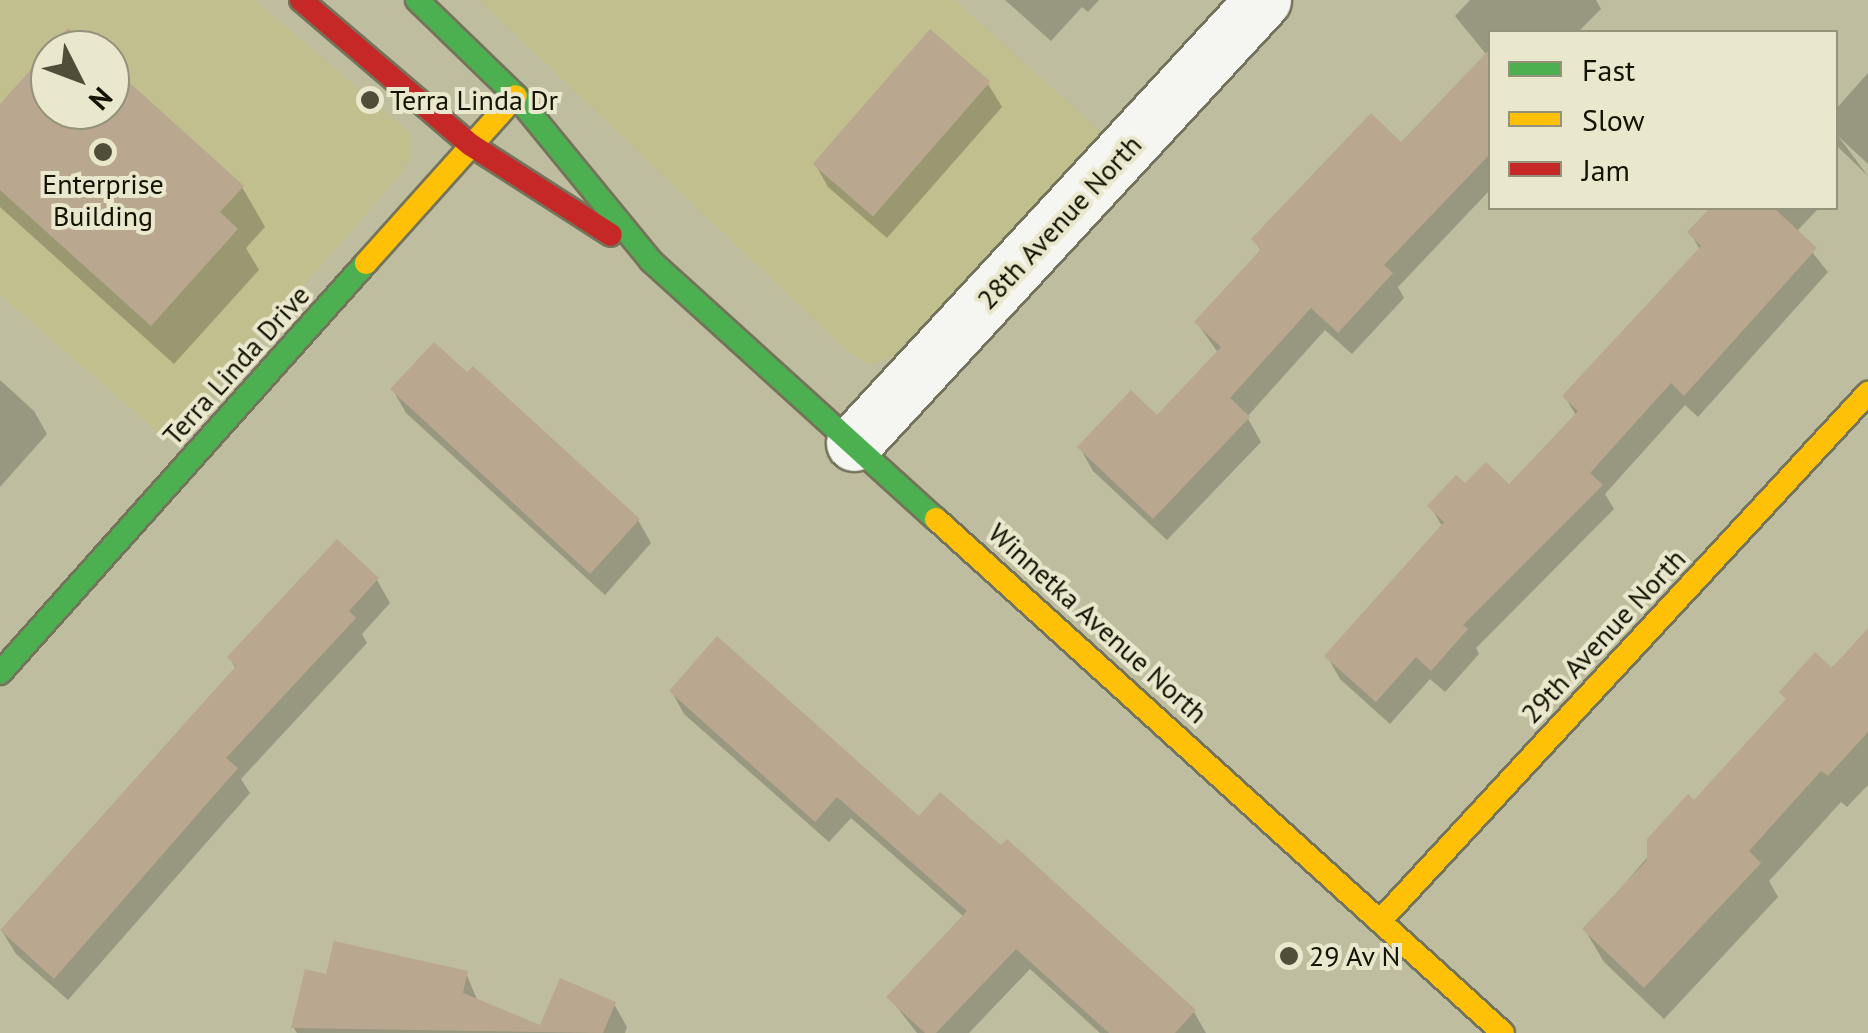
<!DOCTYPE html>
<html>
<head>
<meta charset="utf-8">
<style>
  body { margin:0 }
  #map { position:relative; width:1868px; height:1033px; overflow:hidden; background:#bebd9f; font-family:"PT Sans",sans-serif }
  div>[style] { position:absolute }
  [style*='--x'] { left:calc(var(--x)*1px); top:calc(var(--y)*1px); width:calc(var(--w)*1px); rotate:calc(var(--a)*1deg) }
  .built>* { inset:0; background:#c1bf8e }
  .shadow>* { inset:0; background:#0003 }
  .building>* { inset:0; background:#baa790; transform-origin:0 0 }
  .roads { filter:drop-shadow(2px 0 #74735b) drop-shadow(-2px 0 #74735b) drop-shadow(0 2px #74735b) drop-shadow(0 -2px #74735b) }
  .street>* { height:55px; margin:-27.5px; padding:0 27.5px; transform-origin:27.5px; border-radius:27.5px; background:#f5f5f1 }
  .fast>* { height:22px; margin:-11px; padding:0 11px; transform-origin:11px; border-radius:11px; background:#4caf50 }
  .slow>* { height:22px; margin:-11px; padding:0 11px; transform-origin:11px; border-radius:11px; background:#ffc107 }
  .jam>* { height:22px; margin:-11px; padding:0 11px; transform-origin:11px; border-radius:11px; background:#c62828 }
  .dots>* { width:28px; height:28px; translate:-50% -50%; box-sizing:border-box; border:5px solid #e9e8cd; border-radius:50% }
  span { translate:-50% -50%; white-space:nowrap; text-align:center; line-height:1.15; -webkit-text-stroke:8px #e9e8cd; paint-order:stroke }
  .poi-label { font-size:28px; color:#141201 }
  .left { translate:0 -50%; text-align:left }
  .street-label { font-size:28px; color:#141201 }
  .legend { position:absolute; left:1488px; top:30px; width:350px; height:180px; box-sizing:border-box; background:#e9e8cd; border:2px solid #94927b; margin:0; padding:12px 18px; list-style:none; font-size:30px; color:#141201 }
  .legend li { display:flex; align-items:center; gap:20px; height:50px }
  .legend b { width:50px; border:2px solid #94927b }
  .north { position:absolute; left:30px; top:30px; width:100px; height:100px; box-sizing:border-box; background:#e9e8cd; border:2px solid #94927b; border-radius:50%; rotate:132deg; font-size:28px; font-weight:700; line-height:40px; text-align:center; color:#141201 }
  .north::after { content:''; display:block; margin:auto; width:35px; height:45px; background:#504e38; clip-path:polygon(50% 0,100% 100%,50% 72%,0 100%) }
</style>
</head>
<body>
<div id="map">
  <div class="built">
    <i style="clip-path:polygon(evenodd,0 0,255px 0,412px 134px,412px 154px,402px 173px,168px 441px,0 295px,0 0,50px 50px,110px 50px,110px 110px,50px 110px,50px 50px)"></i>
    <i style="clip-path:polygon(479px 0,955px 0,1102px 133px,893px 356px,870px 365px,847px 351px)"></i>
  </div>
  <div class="shadow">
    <i style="clip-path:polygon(1005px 0,1099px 0,1088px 12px,1082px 7px,1051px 41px)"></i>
    <i style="clip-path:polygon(1470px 0,1596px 0,1601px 9px,1578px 32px,1490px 32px,1490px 59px,1455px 16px)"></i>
    <i style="clip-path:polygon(50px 52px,50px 110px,110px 110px,110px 69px,242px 187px,265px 227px,246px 248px,259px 270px,174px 364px,0 207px,0 108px)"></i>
    <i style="clip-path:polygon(1868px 73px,1868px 164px,1838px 136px,1868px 176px,1836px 145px,1836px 109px)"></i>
    <i style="clip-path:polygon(988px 84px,1002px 107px,887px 238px,828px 187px,815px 164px)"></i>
    <i style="clip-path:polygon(1444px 101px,1490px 145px,1490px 190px,1398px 287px,1404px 298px,1352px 354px,1325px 330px,1247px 417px,1261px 442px,1167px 540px,1093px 471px,1080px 448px,1157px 418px,1219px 354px,1197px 323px,1262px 252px,1254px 240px,1401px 146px)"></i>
    <i style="clip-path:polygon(1711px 208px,1819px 208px,1796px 232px,1828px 272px,1698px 417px,1685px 405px,1605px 494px,1614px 509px,1476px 648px,1479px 654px,1445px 692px,1430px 679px,1390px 724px,1340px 679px,1327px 656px,1443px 528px,1431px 507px,1466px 487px,1509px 488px,1577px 417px,1565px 397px,1700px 250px,1690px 232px)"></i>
    <i style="clip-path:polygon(467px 376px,638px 520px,651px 543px,605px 595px,406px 413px,393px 390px)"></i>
    <i style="clip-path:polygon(0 380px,34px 411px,47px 434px,0 487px)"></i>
    <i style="clip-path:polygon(337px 542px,377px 580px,390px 603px,362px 634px,367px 643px,241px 779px,250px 793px,68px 1000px,16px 954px,2px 931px,236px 669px,230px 658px)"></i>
    <i style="clip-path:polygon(1868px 632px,1868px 785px,1847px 807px,1841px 802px,1769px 881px,1778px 897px,1664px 1019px,1604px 962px,1585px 930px,1694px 803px)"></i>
    <i style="clip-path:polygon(672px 692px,919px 820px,1194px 1012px,1206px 1033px,1100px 1033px,1030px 969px,969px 1033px,917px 1033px,890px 998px,964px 917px,851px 818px,829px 842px,684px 714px)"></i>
    <i style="clip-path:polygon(466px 973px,478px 1002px,541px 1029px,614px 1004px,627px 1027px,625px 1033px,297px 1033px,294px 1028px,328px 977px)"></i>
  </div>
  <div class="building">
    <i style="clip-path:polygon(68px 28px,93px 50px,50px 50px,50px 110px,110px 110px,110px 65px,244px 186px,220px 212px,238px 229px,151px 326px,0 190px,0 104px)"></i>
    <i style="left:930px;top:29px;width:80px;height:179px;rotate:41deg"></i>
    <i style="clip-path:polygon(1490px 49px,1490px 154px,1384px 265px,1393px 273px,1338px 333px,1311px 308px,1230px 398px,1250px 417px,1153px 519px,1077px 447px,1131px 390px,1157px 415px,1221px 347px,1194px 322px,1261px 249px,1251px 239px,1371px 113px,1401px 142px)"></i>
    <i style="clip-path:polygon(1710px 208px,1774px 208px,1817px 248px,1684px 396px,1671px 383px,1590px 473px,1603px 485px,1463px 625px,1468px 629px,1431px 671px,1416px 657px,1376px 702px,1324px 656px,1444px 522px,1427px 506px,1456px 475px,1465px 483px,1486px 462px,1509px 484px,1578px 411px,1562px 396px,1701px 246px,1687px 232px)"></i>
    <i style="clip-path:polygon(434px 342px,467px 372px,473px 366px,640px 519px,590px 574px,390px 389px)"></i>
    <i style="clip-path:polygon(337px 539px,379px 578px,349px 611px,356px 618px,226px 758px,238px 768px,54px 979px,0 930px,236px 666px,227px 657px)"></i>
    <i style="clip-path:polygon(1868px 628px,1868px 732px,1828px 776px,1821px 771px,1749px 851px,1761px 863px,1644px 988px,1582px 929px,1647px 860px,1647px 839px,1688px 794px,1694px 800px,1786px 699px,1779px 692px,1815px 652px,1832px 668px)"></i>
    <i style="clip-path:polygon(717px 636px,919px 816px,940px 792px,1001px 845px,1007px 839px,1196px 1010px,1175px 1033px,1109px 1033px,1016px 949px,936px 1033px,925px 1033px,886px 997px,967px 911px,837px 797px,815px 822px,669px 691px)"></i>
    <i style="clip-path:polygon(334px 941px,468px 971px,463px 993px,540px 1025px,560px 978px,616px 1002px,603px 1033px,291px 1028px,305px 969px,326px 974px)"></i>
  </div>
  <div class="roads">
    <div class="street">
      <i style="--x:854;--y:443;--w:603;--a:-47.29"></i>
    </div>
    <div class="fast">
      <i style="--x:417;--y:0;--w:138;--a:44.1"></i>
      <i style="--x:516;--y:96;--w:213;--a:50.7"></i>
      <i style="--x:651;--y:261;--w:384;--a:42.2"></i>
      <i style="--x:0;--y:673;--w:550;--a:-48.25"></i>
    </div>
    <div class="slow">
      <i style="--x:366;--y:263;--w:224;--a:-48.1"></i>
      <i style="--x:936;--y:519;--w:765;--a:42.19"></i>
      <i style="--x:1381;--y:920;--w:718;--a:-47.26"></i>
    </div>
    <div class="jam">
      <i style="--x:301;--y:0;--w:223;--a:40.5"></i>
      <i style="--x:471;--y:145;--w:166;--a:32.7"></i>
    </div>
  </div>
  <div class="dots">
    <i style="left:370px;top:100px;background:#504e38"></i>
    <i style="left:103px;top:152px;background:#504e38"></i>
    <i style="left:1289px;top:956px;background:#504e38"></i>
  </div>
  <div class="poi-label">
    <span class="left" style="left:390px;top:100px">Terra Linda Dr</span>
    <span style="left:103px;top:200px">Enterprise<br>Building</span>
    <span class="left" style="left:1309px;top:956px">29 Av N</span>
  </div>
  <div class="street-label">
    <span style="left:1059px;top:222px;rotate:-47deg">28th Avenue North</span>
    <span style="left:236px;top:365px;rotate:-48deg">Terra Linda Drive</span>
    <span style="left:1098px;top:623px;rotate:42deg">Winnetka Avenue North</span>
    <span style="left:1603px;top:636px;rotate:-47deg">29th Avenue North</span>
  </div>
  <ul class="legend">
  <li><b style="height:12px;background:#4caf50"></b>Fast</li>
  <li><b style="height:12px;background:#ffc107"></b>Slow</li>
  <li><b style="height:12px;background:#c62828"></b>Jam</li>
  </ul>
  <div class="north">N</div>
</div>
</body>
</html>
